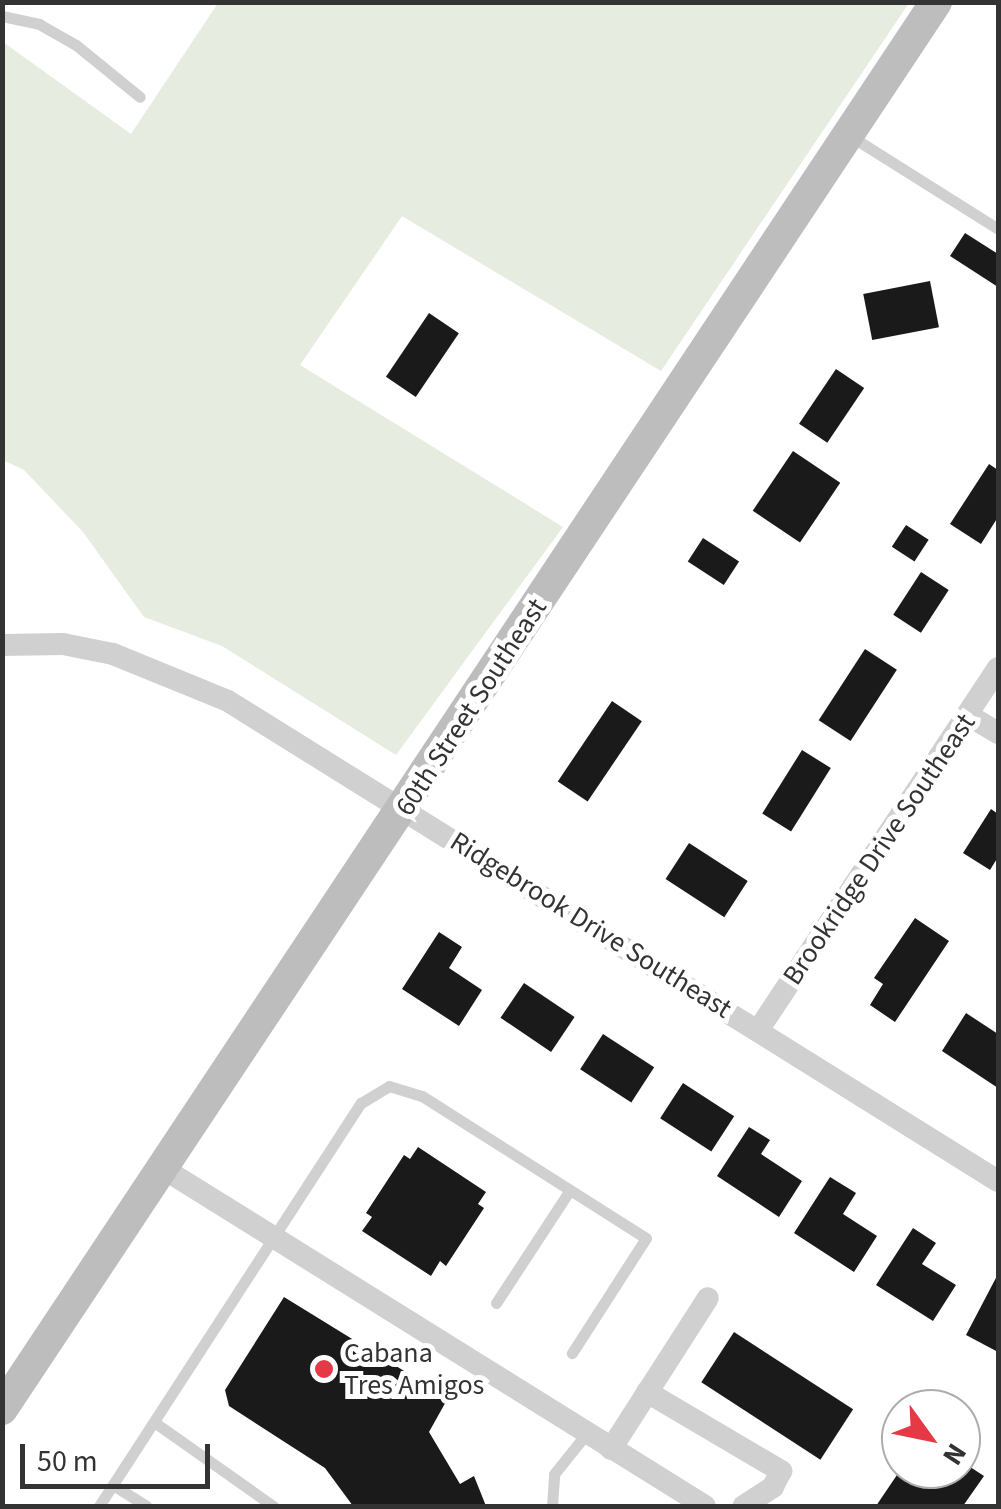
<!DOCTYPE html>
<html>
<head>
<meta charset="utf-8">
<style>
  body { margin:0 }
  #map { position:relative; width:1001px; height:1509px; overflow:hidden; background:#fff; font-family:"Source Sans 3",sans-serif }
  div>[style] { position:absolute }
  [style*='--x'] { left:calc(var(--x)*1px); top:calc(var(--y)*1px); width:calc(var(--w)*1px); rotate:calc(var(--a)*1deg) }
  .green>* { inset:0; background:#e6ecdf }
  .building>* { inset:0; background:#1a1a1a; transform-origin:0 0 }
  .lane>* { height:11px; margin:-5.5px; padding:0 5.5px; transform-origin:5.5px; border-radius:5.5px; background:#d0d0d0 }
  .street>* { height:22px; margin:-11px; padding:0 11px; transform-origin:11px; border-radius:11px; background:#d0d0d0 }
  .secondary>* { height:32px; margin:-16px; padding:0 16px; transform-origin:16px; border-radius:16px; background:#bdbdbd }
  .dots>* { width:28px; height:28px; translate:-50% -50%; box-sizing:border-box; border:5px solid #fff; border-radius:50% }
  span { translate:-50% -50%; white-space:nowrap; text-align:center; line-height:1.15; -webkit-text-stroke:10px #fff; paint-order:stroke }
  .street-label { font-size:28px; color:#333 }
  .poi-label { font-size:28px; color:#333 }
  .left { translate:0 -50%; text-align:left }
  .frame { position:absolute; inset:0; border:5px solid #333; pointer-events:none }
  .north { position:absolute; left:881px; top:1389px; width:100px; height:100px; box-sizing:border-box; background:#fff; border:2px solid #adadad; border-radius:50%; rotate:123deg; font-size:28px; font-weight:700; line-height:40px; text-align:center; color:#333 }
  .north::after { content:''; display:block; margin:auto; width:35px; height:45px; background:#e63946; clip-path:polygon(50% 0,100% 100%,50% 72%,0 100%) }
  .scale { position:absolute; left:20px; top:1444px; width:190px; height:45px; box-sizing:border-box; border:5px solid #333; border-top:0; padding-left:12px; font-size:30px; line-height:35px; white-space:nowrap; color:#333; -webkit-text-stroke:8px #fff; paint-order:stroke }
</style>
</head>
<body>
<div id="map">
  <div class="green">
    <i style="clip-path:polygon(218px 3px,909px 3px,661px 371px,402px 216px,300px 365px,563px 527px,396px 755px,222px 646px,144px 617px,83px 532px,24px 470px,3px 460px,3px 42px,131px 134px)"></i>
  </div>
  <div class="building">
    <i style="clip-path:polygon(965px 233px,998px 254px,998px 287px,950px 256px)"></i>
    <i style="left:930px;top:281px;width:47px;height:68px;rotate:79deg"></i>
    <i style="left:429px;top:313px;width:36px;height:77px;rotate:34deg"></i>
    <i style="left:836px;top:369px;width:34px;height:66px;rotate:34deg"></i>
    <i style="left:793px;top:451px;width:57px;height:72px;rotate:34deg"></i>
    <i style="clip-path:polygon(989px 464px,998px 470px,998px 517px,981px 544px,950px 524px)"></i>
    <i style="left:906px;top:525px;width:27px;height:26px;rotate:33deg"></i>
    <i style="left:703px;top:538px;width:43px;height:28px;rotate:33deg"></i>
    <i style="left:921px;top:572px;width:33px;height:51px;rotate:33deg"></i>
    <i style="left:865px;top:649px;width:38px;height:85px;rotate:33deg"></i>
    <i style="left:612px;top:701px;width:36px;height:97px;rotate:34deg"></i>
    <i style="left:802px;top:750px;width:34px;height:75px;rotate:32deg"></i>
    <i style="clip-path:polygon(991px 809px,998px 814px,998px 857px,990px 870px,963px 853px)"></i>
    <i style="left:689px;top:843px;width:70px;height:43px;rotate:33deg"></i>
    <i style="clip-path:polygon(915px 918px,949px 941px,895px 1022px,870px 1005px,883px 984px,874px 978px)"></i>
    <i style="clip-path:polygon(439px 932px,462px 947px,449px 968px,482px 990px,459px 1026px,402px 989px)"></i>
    <i style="left:524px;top:983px;width:61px;height:42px;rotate:34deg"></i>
    <i style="clip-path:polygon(966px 1013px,998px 1034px,998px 1088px,942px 1051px)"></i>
    <i style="left:603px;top:1034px;width:61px;height:42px;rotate:33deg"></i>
    <i style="left:683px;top:1083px;width:61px;height:42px;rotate:33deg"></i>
    <i style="clip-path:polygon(749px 1127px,770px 1140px,761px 1154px,802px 1181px,779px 1217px,717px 1176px)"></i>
    <i style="clip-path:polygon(418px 1147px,486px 1192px,478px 1204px,484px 1208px,446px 1266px,440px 1261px,431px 1276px,362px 1231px,372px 1217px,366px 1213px,404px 1155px,410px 1159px)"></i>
    <i style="clip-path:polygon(830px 1177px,856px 1193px,843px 1214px,877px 1236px,854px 1272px,794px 1233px)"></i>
    <i style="clip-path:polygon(913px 1228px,936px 1243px,922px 1264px,956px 1285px,933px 1321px,876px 1285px)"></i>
    <i style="clip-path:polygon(998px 1274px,998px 1352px,966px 1335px)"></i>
    <i style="clip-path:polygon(284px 1297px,448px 1398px,429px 1432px,460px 1484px,474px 1476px,486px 1506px,353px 1506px,325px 1468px,229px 1406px,225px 1390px)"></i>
    <i style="left:734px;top:1332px;width:142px;height:60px;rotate:33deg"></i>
    <i style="clip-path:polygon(961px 1461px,984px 1476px,963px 1506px,876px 1506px,901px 1469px,961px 1469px)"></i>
  </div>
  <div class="lane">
    <i style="--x:2;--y:16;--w:38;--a:12"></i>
    <i style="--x:39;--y:24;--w:43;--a:29.6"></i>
    <i style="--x:76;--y:45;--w:82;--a:39.1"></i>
    <i style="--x:852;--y:137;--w:173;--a:32.2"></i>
    <i style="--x:496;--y:1303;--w:135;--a:-56.8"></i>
    <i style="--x:154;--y:1422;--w:146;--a:35.2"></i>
    <i style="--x:113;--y:1485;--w:39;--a:32"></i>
    <i style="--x:99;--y:1506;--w:481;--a:-57"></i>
    <i style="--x:361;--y:1103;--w:33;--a:-31"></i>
    <i style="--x:389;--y:1086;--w:34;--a:17"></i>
    <i style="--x:422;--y:1096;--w:265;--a:32.4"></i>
    <i style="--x:646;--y:1238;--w:137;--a:122.8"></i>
    <i style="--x:552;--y:1506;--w:32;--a:-86"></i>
    <i style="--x:554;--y:1474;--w:51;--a:-51.3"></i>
  </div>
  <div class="street">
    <i style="--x:2;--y:645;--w:61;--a:-0.9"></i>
    <i style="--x:63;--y:644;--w:51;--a:11.3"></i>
    <i style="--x:113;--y:654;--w:124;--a:22.2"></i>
    <i style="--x:228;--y:701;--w:907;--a:31.94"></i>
    <i style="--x:968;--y:715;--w:35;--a:31"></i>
    <i style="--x:759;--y:1029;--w:433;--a:-56.5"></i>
    <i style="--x:164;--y:1169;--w:637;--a:31.92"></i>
    <i style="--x:647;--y:1392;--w:156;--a:30.5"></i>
    <i style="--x:781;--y:1471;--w:18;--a:117"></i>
    <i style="--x:773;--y:1487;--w:35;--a:147"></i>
    <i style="--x:611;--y:1449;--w:179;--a:-57.3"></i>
  </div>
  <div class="secondary">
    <i style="--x:2;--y:1409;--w:1689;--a:-56.42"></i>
  </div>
  <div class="dots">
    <i style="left:324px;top:1369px;background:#e63946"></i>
  </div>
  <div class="street-label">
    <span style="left:471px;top:707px;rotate:-57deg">60th Street Southeast</span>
    <span style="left:879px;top:849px;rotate:-56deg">Brookridge Drive Southeast</span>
    <span style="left:591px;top:925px;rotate:32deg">Ridgebrook Drive Southeast</span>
  </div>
  <div class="poi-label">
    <span class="left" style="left:344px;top:1369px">Cabana<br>Tres Amigos</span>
  </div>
  <div class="frame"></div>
  <div class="north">N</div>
  <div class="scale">50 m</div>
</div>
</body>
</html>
